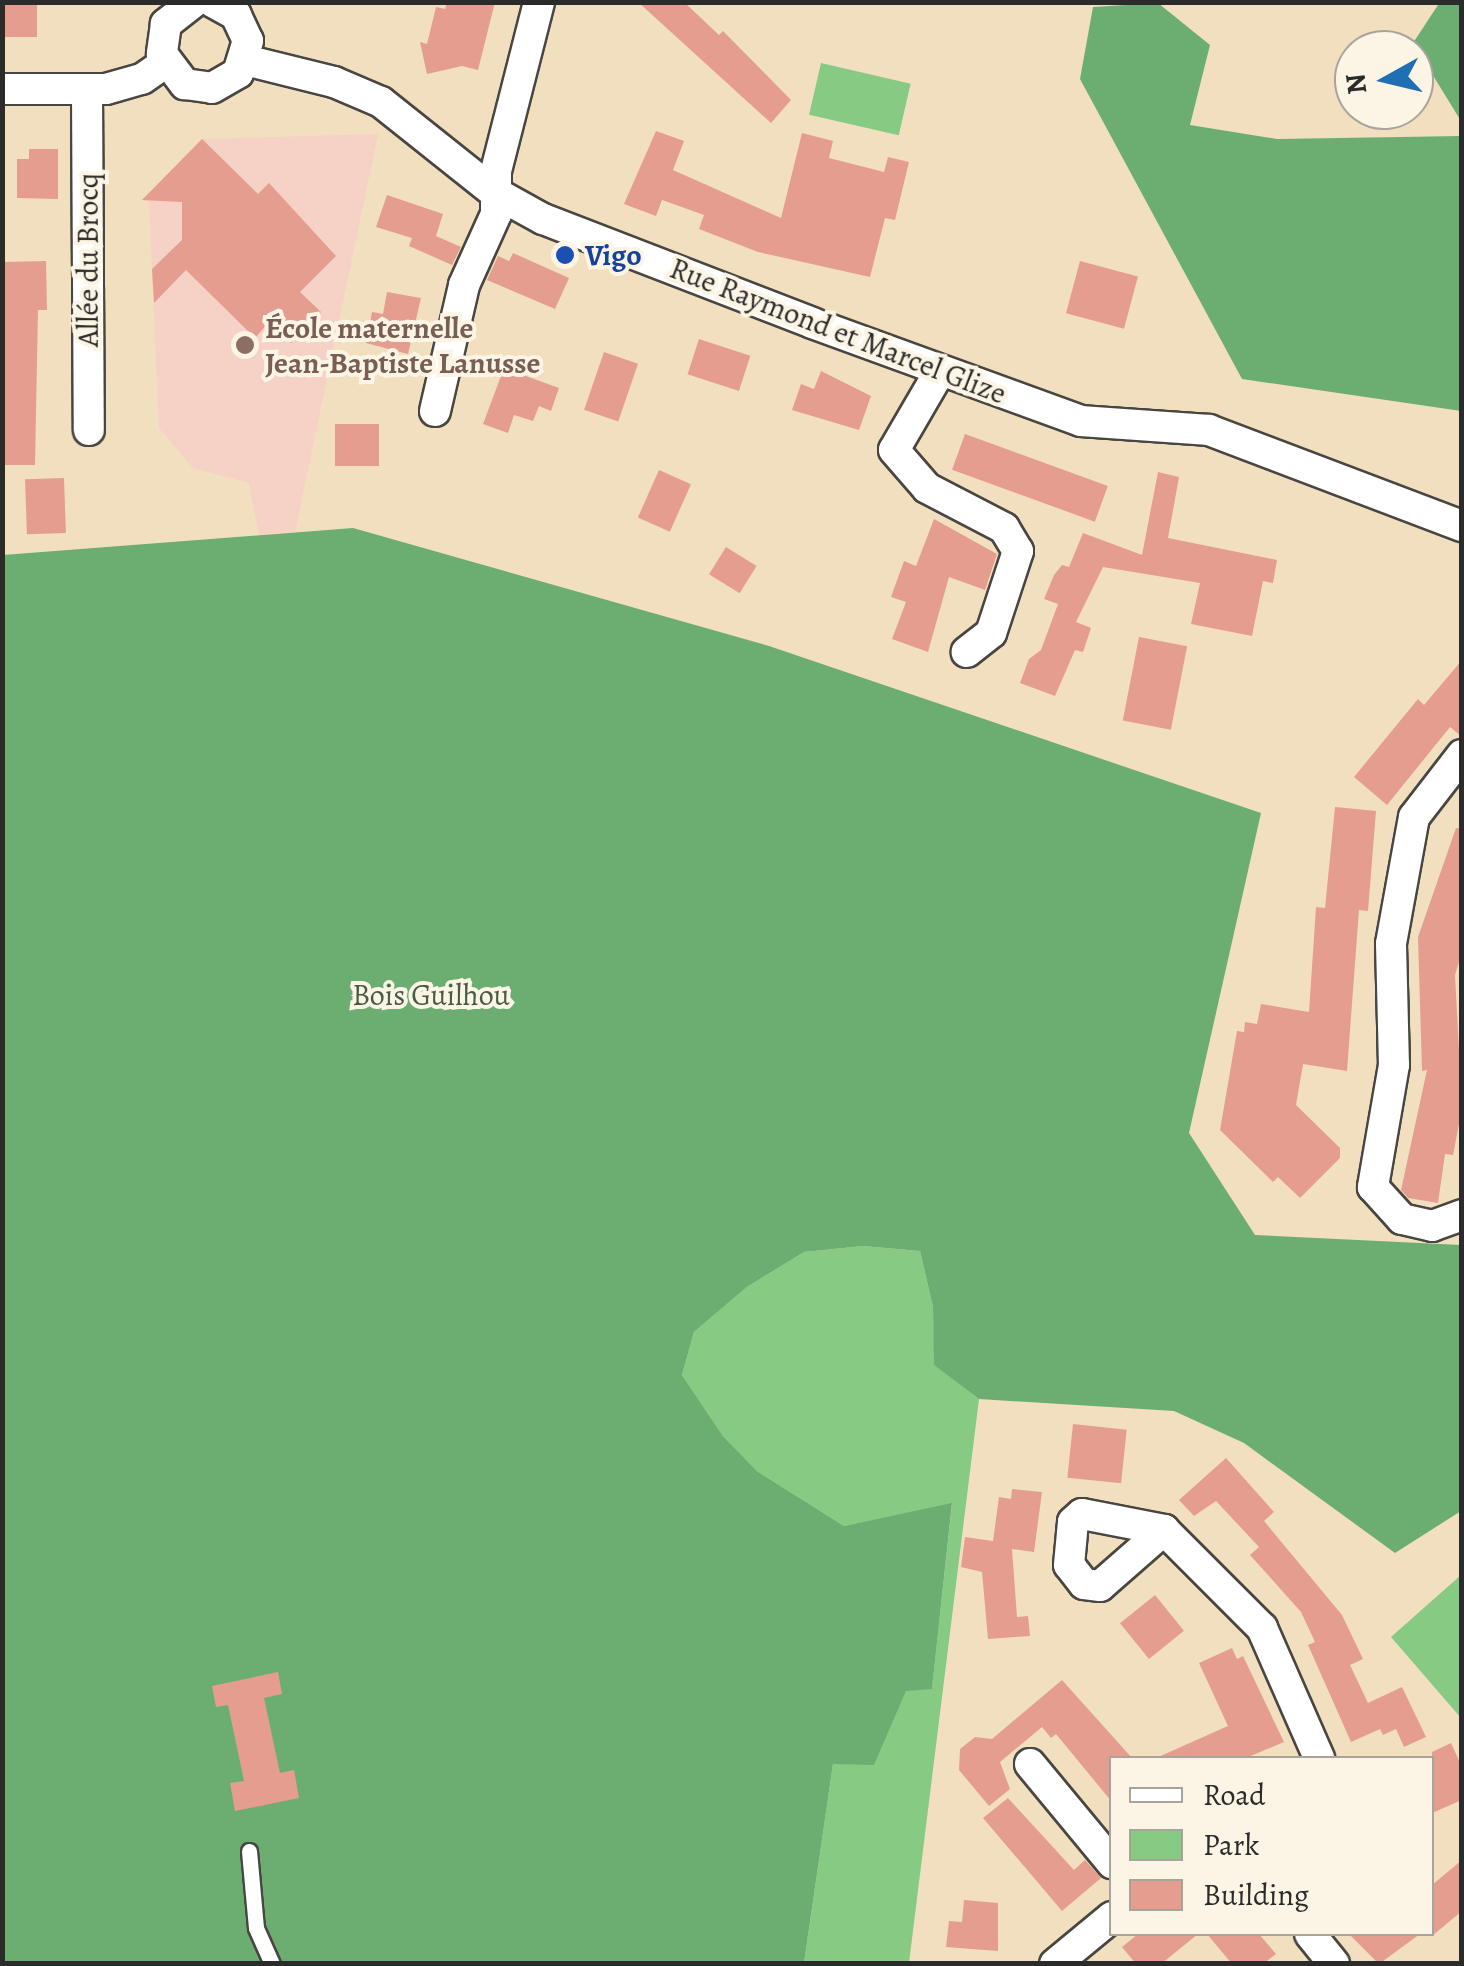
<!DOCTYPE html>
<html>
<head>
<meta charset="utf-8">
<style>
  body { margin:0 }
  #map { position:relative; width:1464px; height:1966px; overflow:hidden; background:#f2dfbf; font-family:Alegreya,serif }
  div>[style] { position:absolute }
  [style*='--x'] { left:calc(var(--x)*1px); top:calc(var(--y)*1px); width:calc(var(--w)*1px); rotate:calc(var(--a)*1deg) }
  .built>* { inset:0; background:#f6d1c6 }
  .green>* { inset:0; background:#86ca84; transform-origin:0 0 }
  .forest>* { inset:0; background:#6cae72 }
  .building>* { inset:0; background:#e59d90; transform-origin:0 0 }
  .roads { filter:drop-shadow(2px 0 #494641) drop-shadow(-2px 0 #494641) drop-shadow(0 2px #494641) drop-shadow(0 -2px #494641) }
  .service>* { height:15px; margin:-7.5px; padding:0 7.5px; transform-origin:7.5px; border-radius:7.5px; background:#fff }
  .minor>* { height:30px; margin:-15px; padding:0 15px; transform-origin:15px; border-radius:15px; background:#fff }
  .dots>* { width:28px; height:28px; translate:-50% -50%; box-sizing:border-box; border:5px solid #fcf5e5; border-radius:50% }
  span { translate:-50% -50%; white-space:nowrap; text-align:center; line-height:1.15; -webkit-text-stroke:8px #fcf5e5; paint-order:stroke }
  .transit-label { font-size:30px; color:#164399; font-weight:700 }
  .left { translate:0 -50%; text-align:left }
  .street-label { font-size:30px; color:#2b2b2b }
  .education-label { font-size:30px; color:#785e54; font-weight:700 }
  .park-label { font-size:30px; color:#465b46 }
  .frame { position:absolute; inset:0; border:5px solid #2b2b2b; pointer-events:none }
  .legend { position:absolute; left:1109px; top:1756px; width:325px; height:180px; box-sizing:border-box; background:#fcf5e5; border:2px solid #a8a49b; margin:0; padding:12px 18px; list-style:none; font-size:30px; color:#2b2b2b }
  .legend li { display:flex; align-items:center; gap:20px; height:50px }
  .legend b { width:50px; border:2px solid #a8a49b }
  .north { position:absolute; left:1334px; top:30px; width:100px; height:100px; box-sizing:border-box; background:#fcf5e5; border:2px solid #a8a49b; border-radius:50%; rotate:262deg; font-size:28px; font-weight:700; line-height:40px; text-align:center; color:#2b2b2b }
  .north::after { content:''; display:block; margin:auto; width:35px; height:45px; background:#1f6fb2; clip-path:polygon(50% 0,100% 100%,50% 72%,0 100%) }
</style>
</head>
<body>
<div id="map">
  <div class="built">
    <i style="clip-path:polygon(378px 134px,295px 532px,259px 535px,249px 483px,193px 468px,159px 428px,149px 201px,142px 200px,202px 139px)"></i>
  </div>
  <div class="green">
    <i style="left:821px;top:63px;width:92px;height:53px;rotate:13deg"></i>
    <i style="clip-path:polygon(863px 1246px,920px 1251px,933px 1307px,935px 1365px,979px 1399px,909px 1963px,804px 1963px,833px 1764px,874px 1764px,906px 1690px,932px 1688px,952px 1504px,844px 1526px,757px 1471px,723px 1436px,682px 1375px,694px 1332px,747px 1287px,804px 1252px)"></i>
    <i style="clip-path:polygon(1461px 1575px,1461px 1718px,1391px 1637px)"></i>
  </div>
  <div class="forest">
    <i style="clip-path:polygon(1440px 2px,1461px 3px,1461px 121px,1413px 43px)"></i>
    <i style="clip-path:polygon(1158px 3px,1210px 45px,1190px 125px,1277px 139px,1461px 136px,1461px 411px,1242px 379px,1080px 79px,1093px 7px)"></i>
    <i style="clip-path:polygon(353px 528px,769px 646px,1261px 813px,1189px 1133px,1255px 1235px,1461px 1245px,1461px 1511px,1395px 1553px,1244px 1443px,1174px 1411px,979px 1399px,934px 1365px,933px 1307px,920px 1251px,863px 1246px,804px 1252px,747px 1287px,694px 1332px,682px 1375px,723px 1436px,757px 1471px,844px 1526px,952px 1503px,932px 1689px,906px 1691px,874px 1765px,833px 1764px,804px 1963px,3px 1964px,3px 555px)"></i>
  </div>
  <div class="building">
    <i style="left:2px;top:2px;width:35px;height:35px"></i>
    <i style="clip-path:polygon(447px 2px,495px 2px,478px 70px,462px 66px,427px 74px,420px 42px,427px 44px,436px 7px,445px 9px)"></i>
    <i style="clip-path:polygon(638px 2px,684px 2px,719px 35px,723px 31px,791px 100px,771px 123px)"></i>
    <i style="clip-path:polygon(656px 131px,684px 141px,673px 170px,781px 218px,802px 133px,833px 141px,829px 158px,884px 172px,888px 157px,909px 162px,895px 220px,885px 218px,870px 277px,758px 252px,699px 229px,704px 215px,662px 200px,656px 216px,624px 204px)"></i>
    <i style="clip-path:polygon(202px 139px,258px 194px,269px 183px,336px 256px,300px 292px,321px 312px,291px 343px,269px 322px,255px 338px,186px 270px,154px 303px,152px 269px,182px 240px,182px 202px,142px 200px)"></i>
    <i style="clip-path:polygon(29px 149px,58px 149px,58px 199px,17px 198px,17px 159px,29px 159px)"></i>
    <i style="clip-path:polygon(387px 195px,443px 214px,436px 236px,461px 247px,452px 265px,409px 246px,412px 238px,376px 227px)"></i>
    <i style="clip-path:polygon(513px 253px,569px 278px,555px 309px,487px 280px,498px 256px,509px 261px)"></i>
    <i style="clip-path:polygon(46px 261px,47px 310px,38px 310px,35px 465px,2px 465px,2px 262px)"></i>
    <i style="left:1080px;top:261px;width:60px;height:54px;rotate:15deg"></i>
    <i style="clip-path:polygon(387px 292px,421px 298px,408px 354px,366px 343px,372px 312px,383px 314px)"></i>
    <i style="left:699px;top:339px;width:54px;height:37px;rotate:18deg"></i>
    <i style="left:604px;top:352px;width:36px;height:61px;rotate:19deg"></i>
    <i style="clip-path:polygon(504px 368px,559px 388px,551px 411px,539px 406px,533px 421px,514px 415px,508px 433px,483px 424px)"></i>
    <i style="clip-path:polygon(821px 371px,871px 396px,859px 430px,792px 410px,801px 384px,814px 389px)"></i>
    <i style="left:335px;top:424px;width:44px;height:42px"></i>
    <i style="left:965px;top:434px;width:152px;height:38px;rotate:20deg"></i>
    <i style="left:659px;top:470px;width:35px;height:52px;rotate:24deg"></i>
    <i style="clip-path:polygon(1158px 472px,1179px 477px,1168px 538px,1277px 560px,1273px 583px,1263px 581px,1252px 636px,1191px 624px,1200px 583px,1103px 567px,1076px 622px,1091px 628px,1083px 652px,1075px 650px,1055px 696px,1020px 683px,1029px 659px,1041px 650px,1058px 604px,1044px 599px,1054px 575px,1062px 565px,1069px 567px,1083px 533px,1142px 555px)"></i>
    <i style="left:64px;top:478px;width:55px;height:39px;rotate:88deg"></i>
    <i style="clip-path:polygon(934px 519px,997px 554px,985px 590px,949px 577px,928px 652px,892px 639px,906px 602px,891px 597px,904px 561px,916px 566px)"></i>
    <i style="left:726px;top:547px;width:36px;height:32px;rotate:32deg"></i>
    <i style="left:1139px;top:637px;width:49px;height:85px;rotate:11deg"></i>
    <i style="clip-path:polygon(1462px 660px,1462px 737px,1450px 727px,1387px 805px,1354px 777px,1418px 699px,1424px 705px)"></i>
    <i style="clip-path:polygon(1335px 807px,1376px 811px,1368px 911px,1359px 910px,1347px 1071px,1303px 1064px,1296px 1105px,1340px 1148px,1340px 1158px,1300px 1198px,1278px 1177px,1273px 1182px,1220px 1130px,1237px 1031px,1244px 1032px,1245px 1022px,1257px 1024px,1261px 1004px,1309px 1012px,1316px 907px,1325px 908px)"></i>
    <i style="clip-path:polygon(1456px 828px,1462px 829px,1462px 952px,1455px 975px,1462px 1108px,1453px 1155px,1445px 1154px,1438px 1203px,1408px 1198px,1401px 1190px,1427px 1070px,1422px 1071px,1418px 937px)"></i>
    <i style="left:1073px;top:1424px;width:54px;height:54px;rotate:6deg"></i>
    <i style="clip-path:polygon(1226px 1458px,1274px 1512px,1264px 1521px,1342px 1615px,1363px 1659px,1350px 1665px,1368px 1703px,1402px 1687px,1426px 1737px,1404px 1747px,1396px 1729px,1383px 1735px,1380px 1729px,1351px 1742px,1308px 1645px,1315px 1642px,1301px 1612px,1250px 1555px,1259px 1547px,1216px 1501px,1194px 1516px,1179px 1500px)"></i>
    <i style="clip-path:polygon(1012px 1489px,1042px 1492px,1034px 1552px,1012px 1549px,1017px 1617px,1028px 1616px,1030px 1636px,988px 1639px,982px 1572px,961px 1567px,965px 1537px,993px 1541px,999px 1497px,1011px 1499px)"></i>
    <i style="left:1155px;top:1595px;width:46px;height:45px;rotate:51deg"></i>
    <i style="clip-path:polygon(1232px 1648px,1237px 1659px,1243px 1656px,1284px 1742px,1246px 1758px,1156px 1758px,1228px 1726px,1199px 1663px)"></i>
    <i style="clip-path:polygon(278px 1672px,282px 1694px,264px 1698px,280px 1773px,294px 1770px,299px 1798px,235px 1811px,230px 1783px,244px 1781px,228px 1705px,216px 1707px,212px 1686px)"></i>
    <i style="clip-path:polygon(1062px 1680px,1132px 1758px,1112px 1758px,1112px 1802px,1056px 1734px,1051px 1738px,1042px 1727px,1000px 1762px,1010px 1789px,989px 1806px,959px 1770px,960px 1749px,975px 1737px,992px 1739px)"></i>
    <i style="clip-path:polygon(1451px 1743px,1462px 1767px,1462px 1800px,1432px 1813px,1432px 1752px)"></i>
    <i style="clip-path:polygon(1008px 1798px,1074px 1870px,1085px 1860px,1101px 1878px,1062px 1911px,983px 1818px)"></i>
    <i style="clip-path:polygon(1462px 1860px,1462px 1911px,1432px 1936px,1432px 1885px)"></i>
    <i style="clip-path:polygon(964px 1900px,998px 1903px,998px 1951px,946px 1947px,949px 1921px,962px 1922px)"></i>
    <i style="clip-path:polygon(1138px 1934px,1198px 1934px,1161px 1964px,1136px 1964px,1122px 1947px)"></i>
    <i style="clip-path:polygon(1207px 1934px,1259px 1934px,1276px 1954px,1263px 1964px,1232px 1964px)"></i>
    <i style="clip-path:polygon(1349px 1934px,1420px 1934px,1379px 1964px)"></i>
  </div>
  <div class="roads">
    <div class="service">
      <i style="--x:249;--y:1851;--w:77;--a:84.8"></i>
      <i style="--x:256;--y:1928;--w:39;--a:66"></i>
    </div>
    <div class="minor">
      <i style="--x:194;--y:2;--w:36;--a:142"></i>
      <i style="--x:166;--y:24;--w:30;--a:98"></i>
      <i style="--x:162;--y:54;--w:38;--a:53"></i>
      <i style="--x:185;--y:84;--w:27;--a:8"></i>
      <i style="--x:212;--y:88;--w:30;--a:-30"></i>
      <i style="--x:238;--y:73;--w:34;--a:-73"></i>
      <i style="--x:248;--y:41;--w:29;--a:-115"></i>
      <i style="--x:236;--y:15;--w:26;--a:-151"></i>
      <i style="--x:245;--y:60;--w:92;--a:13.9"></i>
      <i style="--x:334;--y:82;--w:51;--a:23.1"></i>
      <i style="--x:381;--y:102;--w:144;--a:38.5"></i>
      <i style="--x:494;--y:192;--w:56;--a:28.9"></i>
      <i style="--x:543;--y:219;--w:288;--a:21.1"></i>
      <i style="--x:812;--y:323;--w:286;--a:20"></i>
      <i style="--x:1081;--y:421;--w:128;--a:4"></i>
      <i style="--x:1209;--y:430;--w:271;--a:20.8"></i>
      <i style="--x:2;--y:89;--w:104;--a:0"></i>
      <i style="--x:106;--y:89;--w:37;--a:-16"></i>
      <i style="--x:142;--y:79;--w:28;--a:-35"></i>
      <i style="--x:87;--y:90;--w:340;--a:89.7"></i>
      <i style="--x:940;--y:371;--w:91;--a:120.2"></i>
      <i style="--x:894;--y:450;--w:50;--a:49"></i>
      <i style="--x:927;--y:488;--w:87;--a:27.5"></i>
      <i style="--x:1004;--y:528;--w:27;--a:59"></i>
      <i style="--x:1018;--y:551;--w:86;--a:108.2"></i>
      <i style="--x:991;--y:633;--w:31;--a:142"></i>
      <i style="--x:435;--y:411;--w:129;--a:-77"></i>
      <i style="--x:464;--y:285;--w:78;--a:-65.7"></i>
      <i style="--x:496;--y:214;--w:43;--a:-90"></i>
      <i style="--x:496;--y:171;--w:174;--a:-75.7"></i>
      <i style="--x:1462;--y:755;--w:78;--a:127.7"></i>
      <i style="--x:1414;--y:817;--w:129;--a:100.3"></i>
      <i style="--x:1391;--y:944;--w:121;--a:88.6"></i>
      <i style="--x:1394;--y:1065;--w:124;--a:99.8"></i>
      <i style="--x:1373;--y:1187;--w:43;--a:47.8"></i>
      <i style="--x:1402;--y:1219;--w:31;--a:13"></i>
      <i style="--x:1432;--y:1226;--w:32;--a:-20"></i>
      <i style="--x:1164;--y:1530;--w:85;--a:138.8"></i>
      <i style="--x:1100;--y:1586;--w:16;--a:-173"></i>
      <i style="--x:1084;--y:1584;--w:24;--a:-128"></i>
      <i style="--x:1069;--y:1565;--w:43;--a:-84.7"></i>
      <i style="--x:1073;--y:1522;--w:12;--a:-42"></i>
      <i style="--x:1082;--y:1514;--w:84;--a:11"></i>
      <i style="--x:1164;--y:1530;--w:139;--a:45"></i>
      <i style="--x:1262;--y:1628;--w:142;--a:66.3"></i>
      <i style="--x:1030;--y:1764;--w:129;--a:50.4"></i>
      <i style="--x:1310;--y:1934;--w:38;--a:51"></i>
      <i style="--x:1055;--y:1964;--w:74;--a:-39.5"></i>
    </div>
  </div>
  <div class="dots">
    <i style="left:565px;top:255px;background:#1a4fb4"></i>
    <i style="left:245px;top:345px;background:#8d6e63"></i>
  </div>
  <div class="transit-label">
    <span class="left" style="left:585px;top:255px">Vigo</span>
  </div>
  <div class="street-label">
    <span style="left:88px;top:260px;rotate:-90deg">Allée du Brocq</span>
    <span style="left:838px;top:331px;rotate:21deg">Rue Raymond et Marcel Glize</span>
  </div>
  <div class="education-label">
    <span class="left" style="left:265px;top:345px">École maternelle<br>Jean-Baptiste Lanusse</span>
  </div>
  <div class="park-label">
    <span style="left:431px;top:995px">Bois Guilhou</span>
  </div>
  <div class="frame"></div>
  <ul class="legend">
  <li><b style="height:12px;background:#fff"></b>Road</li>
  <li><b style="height:28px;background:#86ca84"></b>Park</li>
  <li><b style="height:28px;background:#e59d90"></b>Building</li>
  </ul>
  <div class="north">N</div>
</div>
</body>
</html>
